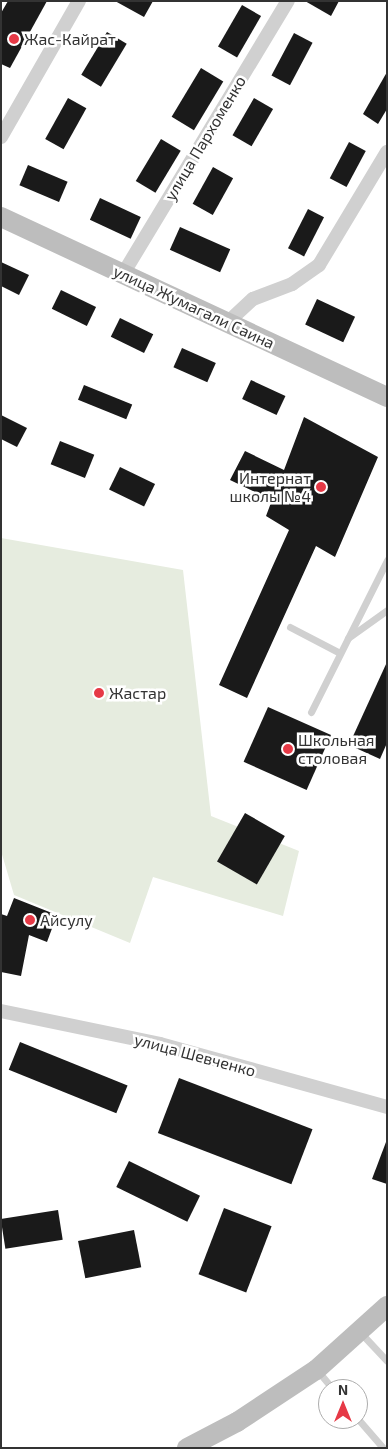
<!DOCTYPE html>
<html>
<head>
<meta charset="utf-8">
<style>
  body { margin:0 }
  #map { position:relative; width:388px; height:1449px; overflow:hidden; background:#fff; font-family:"Exo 2",sans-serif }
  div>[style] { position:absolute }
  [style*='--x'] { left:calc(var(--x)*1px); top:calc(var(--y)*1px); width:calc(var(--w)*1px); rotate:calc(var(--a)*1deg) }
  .green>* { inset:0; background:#e6ecdf }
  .building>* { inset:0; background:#1a1a1a; transform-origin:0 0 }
  .lane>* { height:7px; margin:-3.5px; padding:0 3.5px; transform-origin:3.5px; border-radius:3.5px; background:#d0d0d0 }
  .street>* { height:14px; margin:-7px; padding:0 7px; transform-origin:7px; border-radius:7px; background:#d0d0d0 }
  .secondary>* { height:20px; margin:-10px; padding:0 10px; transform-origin:10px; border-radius:10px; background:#bdbdbd }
  .dots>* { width:14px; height:14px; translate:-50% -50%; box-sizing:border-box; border:2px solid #fff; border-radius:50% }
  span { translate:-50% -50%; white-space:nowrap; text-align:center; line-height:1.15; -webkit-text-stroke:5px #fff; paint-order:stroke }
  .poi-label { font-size:16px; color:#333 }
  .left { translate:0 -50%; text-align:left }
  .right { translate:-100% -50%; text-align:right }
  .street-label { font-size:16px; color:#333 }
  .frame { position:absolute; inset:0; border:2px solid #333; pointer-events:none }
  .north { position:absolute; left:318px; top:1379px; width:50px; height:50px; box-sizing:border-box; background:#fff; border:1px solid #adadad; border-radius:50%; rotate:0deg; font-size:14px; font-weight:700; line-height:20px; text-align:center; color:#333 }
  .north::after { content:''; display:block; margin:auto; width:18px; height:22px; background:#e63946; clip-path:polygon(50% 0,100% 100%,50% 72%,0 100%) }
</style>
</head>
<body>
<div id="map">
  <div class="green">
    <i style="clip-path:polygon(1px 538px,183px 570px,211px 816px,299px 851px,283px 916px,153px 877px,130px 943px,14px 895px,1px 851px)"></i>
  </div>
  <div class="building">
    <i style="clip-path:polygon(8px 1px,47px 1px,10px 68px,1px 64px,1px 13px)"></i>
    <i style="clip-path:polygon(115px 1px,153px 1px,144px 17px)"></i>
    <i style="clip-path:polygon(305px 1px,339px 1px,331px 16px)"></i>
    <i style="left:242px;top:5px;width:22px;height:48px;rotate:30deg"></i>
    <i style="left:107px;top:32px;width:23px;height:50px;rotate:31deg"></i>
    <i style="left:294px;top:33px;width:21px;height:48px;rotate:28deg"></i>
    <i style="left:201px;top:68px;width:26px;height:57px;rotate:31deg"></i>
    <i style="clip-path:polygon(387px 72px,387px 109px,378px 124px,363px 114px)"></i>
    <i style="left:68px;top:98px;width:21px;height:47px;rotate:29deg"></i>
    <i style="left:254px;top:98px;width:22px;height:43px;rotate:30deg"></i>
    <i style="left:161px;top:139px;width:23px;height:49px;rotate:31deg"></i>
    <i style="left:349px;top:142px;width:19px;height:41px;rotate:28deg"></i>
    <i style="left:28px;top:165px;width:43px;height:22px;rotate:23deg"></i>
    <i style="left:213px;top:167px;width:23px;height:42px;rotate:29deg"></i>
    <i style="left:100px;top:198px;width:45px;height:24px;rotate:25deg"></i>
    <i style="left:308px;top:209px;width:18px;height:44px;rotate:27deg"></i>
    <i style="left:180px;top:227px;width:55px;height:25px;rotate:24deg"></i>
    <i style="clip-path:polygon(1px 262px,29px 275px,19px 295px,1px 286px)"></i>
    <i style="left:61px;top:290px;width:39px;height:21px;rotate:26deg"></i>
    <i style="left:317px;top:299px;width:42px;height:28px;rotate:25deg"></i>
    <i style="left:120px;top:318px;width:37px;height:21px;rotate:26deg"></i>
    <i style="left:182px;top:348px;width:37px;height:21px;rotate:24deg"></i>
    <i style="left:251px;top:380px;width:38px;height:21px;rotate:25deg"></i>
    <i style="left:84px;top:385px;width:52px;height:16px;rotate:22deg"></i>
    <i style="clip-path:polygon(1px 415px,27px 428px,17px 447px,1px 439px)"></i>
    <i style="clip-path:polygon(304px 417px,378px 457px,335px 557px,316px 546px,247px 698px,219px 685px,289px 530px,266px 516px,272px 500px,230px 480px,245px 451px,284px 470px)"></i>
    <i style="left:60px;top:441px;width:37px;height:25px;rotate:22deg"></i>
    <i style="left:120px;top:467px;width:39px;height:25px;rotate:26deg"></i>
    <i style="clip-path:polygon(387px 662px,387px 743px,380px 759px,349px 745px)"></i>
    <i style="left:268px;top:707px;width:69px;height:60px;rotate:24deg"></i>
    <i style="left:245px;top:813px;width:46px;height:56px;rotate:30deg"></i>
    <i style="clip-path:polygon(14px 898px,57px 915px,47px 942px,29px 935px,21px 976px,1px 972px,1px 914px,7px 916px)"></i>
    <i style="left:20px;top:1042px;width:116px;height:30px;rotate:22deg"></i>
    <i style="left:179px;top:1078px;width:143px;height:59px;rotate:21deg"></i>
    <i style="clip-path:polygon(386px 1142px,387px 1143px,387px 1184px,372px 1179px)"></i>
    <i style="left:129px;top:1161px;width:79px;height:29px;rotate:26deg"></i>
    <i style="left:224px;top:1208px;width:51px;height:71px;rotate:21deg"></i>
    <i style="left:58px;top:1210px;width:30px;height:58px;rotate:81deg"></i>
    <i style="left:134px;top:1230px;width:38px;height:57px;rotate:79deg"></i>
  </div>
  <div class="lane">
    <i style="--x:290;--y:627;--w:56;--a:27.5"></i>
    <i style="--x:348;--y:638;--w:48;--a:-35.7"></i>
    <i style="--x:311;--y:712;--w:170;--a:-63.4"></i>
    <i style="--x:359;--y:1331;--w:41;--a:47"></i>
    <i style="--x:317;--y:1370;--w:25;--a:50"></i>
    <i style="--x:358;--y:1419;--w:38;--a:49"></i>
  </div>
  <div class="street">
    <i style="--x:1;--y:137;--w:157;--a:-60.2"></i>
    <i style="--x:123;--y:274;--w:319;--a:-58.9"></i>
    <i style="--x:228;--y:322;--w:34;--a:-43"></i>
    <i style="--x:253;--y:299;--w:42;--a:-21"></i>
    <i style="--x:292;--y:284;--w:33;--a:-35"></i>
    <i style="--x:319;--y:265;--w:132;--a:-59"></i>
    <i style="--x:1;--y:1011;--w:162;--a:11.7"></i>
    <i style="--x:160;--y:1044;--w:236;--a:15.5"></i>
  </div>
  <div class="secondary">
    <i style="--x:1;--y:217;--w:426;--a:25"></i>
    <i style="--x:187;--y:1448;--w:56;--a:-27.5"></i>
    <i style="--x:237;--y:1422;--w:95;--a:-33.4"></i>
    <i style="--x:316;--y:1370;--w:96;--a:-42"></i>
  </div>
  <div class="dots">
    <i style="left:14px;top:39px;background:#e63946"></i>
    <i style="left:321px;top:487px;background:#e63946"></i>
    <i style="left:99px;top:693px;background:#e63946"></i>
    <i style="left:288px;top:749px;background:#e63946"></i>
    <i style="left:30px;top:920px;background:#e63946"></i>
  </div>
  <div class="poi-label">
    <span class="left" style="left:24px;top:39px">Жас-Кайрат</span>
    <span class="right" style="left:311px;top:487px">Интернат<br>школы №4</span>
    <span class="left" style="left:109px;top:693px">Жастар</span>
    <span class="left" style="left:298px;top:749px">Школьная<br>столовая</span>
    <span class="left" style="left:40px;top:920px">Айсулу</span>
  </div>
  <div class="street-label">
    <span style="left:205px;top:138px;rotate:-59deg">улица Пархоменко</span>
    <span style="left:194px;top:307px;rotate:25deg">улица Жумагали Саина</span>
    <span style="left:195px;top:1055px;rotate:15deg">улица Шевченко</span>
  </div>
  <div class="frame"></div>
  <div class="north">N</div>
</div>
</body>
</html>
